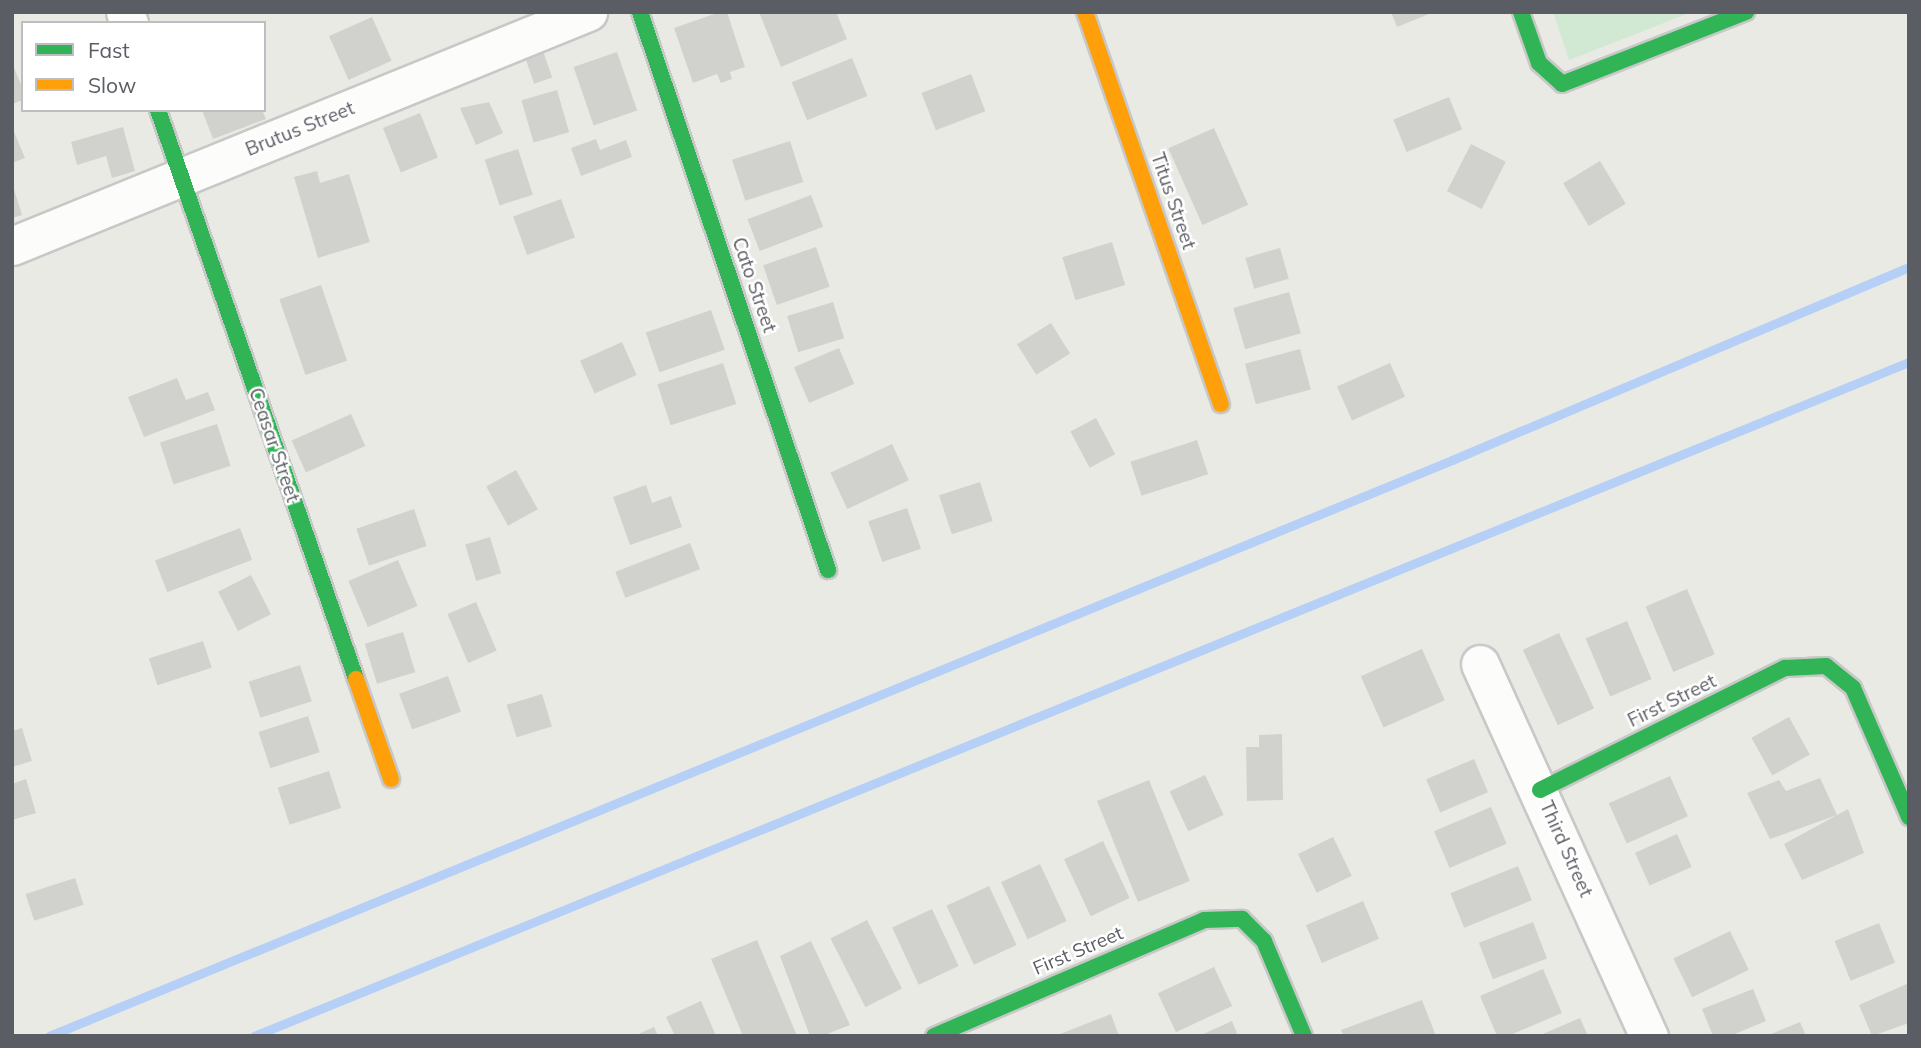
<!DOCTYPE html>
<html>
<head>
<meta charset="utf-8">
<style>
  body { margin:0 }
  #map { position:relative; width:1921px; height:1048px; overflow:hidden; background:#eaeae5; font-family:Mulish,sans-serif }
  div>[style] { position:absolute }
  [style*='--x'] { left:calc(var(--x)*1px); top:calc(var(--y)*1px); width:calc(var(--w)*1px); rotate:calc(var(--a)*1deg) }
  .green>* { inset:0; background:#d1e8d3 }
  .stream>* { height:9px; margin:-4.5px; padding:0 4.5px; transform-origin:4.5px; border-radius:4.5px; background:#b6cff7 }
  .building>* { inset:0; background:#d1d1ce; transform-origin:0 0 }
  .roads { filter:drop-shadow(2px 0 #c7c8c7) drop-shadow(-2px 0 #c7c8c7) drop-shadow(0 2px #c7c8c7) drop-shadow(0 -2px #c7c8c7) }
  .street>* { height:37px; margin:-18.5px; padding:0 18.5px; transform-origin:18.5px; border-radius:18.5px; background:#fcfcfb }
  .fast>* { height:16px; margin:-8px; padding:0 8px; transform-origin:8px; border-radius:8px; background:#30b455 }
  .slow>* { height:16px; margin:-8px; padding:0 8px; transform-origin:8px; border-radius:8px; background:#ff9f0a }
  span { translate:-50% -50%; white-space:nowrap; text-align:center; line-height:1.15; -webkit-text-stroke:5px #fff; paint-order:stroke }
  .street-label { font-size:19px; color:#5a5d63 }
  .frame { position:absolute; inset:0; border:14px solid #5a5d63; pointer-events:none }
  .legend { position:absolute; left:21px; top:21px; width:245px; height:91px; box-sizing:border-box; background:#fff; border:2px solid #bdbec1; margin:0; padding:9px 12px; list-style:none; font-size:21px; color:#5a5d63 }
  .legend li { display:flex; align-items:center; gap:14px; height:35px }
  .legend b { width:35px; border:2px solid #bdbec1 }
</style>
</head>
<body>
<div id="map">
  <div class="green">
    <i style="clip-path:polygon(1553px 12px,1692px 12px,1569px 60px)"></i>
  </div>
  <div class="stream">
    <i style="--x:49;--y:1036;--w:1517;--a:-22.32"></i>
    <i style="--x:1452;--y:460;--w:496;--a:-22.9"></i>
    <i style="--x:254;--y:1036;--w:1787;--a:-22.16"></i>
  </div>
  <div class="building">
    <i style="clip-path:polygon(720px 12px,727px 12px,745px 67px,730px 72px,732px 79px,721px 83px,717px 74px,693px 83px,674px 28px)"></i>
    <i style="clip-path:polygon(759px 12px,836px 12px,847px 39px,781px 67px)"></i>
    <i style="clip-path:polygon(1391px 12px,1434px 12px,1397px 27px)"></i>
    <i style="left:372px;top:17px;width:48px;height:47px;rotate:66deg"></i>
    <i style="left:543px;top:51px;width:28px;height:19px;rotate:71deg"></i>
    <i style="left:617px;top:52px;width:62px;height:46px;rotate:71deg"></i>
    <i style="left:852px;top:58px;width:41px;height:65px;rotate:68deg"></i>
    <i style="clip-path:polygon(12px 63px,23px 89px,23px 100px,12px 104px)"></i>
    <i style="left:971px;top:74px;width:40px;height:53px;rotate:69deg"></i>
    <i style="left:557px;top:90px;width:44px;height:37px;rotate:74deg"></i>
    <i style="left:1449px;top:97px;width:35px;height:60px;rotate:68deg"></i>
    <i style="clip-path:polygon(489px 102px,503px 133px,476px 145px,460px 108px)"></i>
    <i style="clip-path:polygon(202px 110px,262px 110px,266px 119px,213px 139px)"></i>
    <i style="left:420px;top:113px;width:48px;height:40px;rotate:68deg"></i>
    <i style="clip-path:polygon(12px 127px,25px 158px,12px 163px)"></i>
    <i style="clip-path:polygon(123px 127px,135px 171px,112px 178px,106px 156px,77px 165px,71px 142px)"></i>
    <i style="left:1214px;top:128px;width:84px;height:50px;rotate:66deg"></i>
    <i style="clip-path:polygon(596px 139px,600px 150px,626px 140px,632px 157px,581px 176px,571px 148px)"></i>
    <i style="left:790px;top:141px;width:43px;height:61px;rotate:72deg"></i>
    <i style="left:1471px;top:144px;width:39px;height:53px;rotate:27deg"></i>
    <i style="left:518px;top:149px;width:48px;height:35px;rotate:72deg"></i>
    <i style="left:1600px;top:161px;width:50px;height:43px;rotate:59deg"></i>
    <i style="clip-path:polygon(317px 171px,320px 183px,349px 174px,370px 242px,318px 258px,294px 177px)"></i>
    <i style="clip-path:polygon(13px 186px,22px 215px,12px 218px,12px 187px)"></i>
    <i style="left:811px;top:195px;width:34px;height:68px;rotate:69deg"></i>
    <i style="left:561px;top:199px;width:41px;height:51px;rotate:70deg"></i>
    <i style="left:1112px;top:242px;width:45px;height:52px;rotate:73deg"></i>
    <i style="left:816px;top:247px;width:42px;height:56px;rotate:71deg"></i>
    <i style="left:1280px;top:248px;width:32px;height:36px;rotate:74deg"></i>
    <i style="left:321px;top:285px;width:80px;height:44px;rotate:71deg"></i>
    <i style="left:1289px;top:292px;width:43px;height:58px;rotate:74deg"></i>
    <i style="left:833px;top:302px;width:38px;height:48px;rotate:73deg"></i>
    <i style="left:711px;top:310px;width:42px;height:69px;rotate:71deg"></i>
    <i style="left:1051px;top:323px;width:36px;height:40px;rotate:58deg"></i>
    <i style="left:622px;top:342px;width:36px;height:46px;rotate:66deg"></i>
    <i style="left:839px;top:348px;width:39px;height:49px;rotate:67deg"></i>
    <i style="left:1300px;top:349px;width:42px;height:57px;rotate:75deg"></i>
    <i style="left:723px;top:363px;width:43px;height:69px;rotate:72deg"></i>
    <i style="left:1390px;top:363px;width:37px;height:58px;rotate:66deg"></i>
    <i style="clip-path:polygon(177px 378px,186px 400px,208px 392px,215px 410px,144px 437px,128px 397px)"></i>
    <i style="left:351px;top:414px;width:35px;height:65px;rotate:66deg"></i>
    <i style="left:1096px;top:418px;width:41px;height:29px;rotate:62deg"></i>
    <i style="left:217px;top:424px;width:44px;height:60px;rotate:72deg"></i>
    <i style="left:1197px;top:440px;width:36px;height:70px;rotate:72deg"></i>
    <i style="left:892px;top:444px;width:40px;height:68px;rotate:65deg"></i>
    <i style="left:516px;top:470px;width:45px;height:34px;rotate:61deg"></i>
    <i style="left:980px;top:482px;width:41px;height:43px;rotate:72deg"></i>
    <i style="clip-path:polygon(646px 485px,652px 503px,671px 496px,682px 527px,630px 545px,613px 497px)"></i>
    <i style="left:907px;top:508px;width:43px;height:41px;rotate:71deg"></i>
    <i style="left:414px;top:509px;width:39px;height:61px;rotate:71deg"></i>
    <i style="left:240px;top:528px;width:34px;height:91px;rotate:69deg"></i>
    <i style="left:490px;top:537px;width:38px;height:26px;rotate:73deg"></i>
    <i style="left:690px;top:543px;width:28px;height:80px;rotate:69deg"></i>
    <i style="left:398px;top:560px;width:50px;height:54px;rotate:67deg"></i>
    <i style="left:251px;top:575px;width:44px;height:37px;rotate:63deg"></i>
    <i style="left:1687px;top:589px;width:71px;height:45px;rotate:67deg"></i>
    <i style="left:476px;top:602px;width:53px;height:31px;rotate:67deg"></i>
    <i style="left:1627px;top:621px;width:63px;height:45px;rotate:67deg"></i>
    <i style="left:403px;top:632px;width:42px;height:40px;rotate:73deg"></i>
    <i style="left:1559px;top:633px;width:83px;height:40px;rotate:65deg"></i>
    <i style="left:203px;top:641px;width:28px;height:57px;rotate:72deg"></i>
    <i style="left:1422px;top:649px;width:56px;height:67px;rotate:66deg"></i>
    <i style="left:300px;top:665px;width:38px;height:54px;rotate:72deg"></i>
    <i style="left:448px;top:676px;width:38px;height:52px;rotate:70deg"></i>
    <i style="left:542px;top:694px;width:34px;height:37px;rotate:73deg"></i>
    <i style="left:308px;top:716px;width:38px;height:52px;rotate:72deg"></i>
    <i style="left:1789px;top:717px;width:43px;height:43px;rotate:61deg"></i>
    <i style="clip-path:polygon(22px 728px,32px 761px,12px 767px,12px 731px)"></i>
    <i style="clip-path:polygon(1282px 734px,1283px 800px,1247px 801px,1246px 747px,1259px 747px,1259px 735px)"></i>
    <i style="left:1474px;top:759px;width:36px;height:52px;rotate:67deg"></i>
    <i style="left:329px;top:771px;width:39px;height:54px;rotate:72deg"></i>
    <i style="left:1205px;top:775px;width:44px;height:39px;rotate:65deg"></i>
    <i style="left:1670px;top:776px;width:44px;height:67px;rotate:66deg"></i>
    <i style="clip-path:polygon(1820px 778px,1837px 815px,1770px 839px,1747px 793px,1779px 780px,1786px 791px)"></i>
    <i style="clip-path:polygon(26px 779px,36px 813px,12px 820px,12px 784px)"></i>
    <i style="left:1149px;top:780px;width:109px;height:56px;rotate:68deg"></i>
    <i style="left:1491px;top:807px;width:40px;height:62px;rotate:67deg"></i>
    <i style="clip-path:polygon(1848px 809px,1864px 853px,1802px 880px,1784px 844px)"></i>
    <i style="left:1677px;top:834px;width:36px;height:46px;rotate:66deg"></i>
    <i style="left:1333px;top:837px;width:43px;height:39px;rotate:64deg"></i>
    <i style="left:1103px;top:841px;width:63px;height:43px;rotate:65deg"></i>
    <i style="left:1040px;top:864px;width:63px;height:43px;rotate:65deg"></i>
    <i style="left:1518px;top:866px;width:37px;height:73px;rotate:68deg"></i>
    <i style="left:75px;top:878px;width:28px;height:52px;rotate:72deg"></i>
    <i style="left:989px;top:886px;width:65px;height:47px;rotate:65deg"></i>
    <i style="left:1363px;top:901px;width:41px;height:62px;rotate:67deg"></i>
    <i style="left:932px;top:909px;width:63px;height:44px;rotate:65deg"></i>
    <i style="left:867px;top:920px;width:77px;height:41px;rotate:63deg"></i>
    <i style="left:1533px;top:922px;width:39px;height:58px;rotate:69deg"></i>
    <i style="left:1879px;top:923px;width:43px;height:48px;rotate:68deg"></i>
    <i style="left:1730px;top:931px;width:43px;height:63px;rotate:64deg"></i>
    <i style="clip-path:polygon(757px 940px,797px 1036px,743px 1036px,711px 959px)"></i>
    <i style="clip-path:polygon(811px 941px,850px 1025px,822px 1036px,810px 1036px,780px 956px)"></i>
    <i style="left:1214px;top:967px;width:43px;height:62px;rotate:65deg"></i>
    <i style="clip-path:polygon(1543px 969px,1562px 1013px,1508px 1036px,1497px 1036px,1480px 996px)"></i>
    <i style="clip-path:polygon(1909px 983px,1909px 1023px,1872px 1036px,1859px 1005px)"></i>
    <i style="clip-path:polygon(1753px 989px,1766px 1021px,1730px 1036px,1713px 1036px,1702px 1009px)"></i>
    <i style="clip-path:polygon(1422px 1000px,1436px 1036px,1344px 1036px,1341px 1030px)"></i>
    <i style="clip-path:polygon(701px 1001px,716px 1036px,675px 1036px,666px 1017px)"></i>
    <i style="clip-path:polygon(1111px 1014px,1119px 1036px,1055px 1036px)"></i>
    <i style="clip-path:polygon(1580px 1018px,1588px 1036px,1538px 1036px)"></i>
    <i style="clip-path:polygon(1232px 1021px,1238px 1036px,1199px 1036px)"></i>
    <i style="clip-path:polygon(1800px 1022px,1806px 1036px,1766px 1036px)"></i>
    <i style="clip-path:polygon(654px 1027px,658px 1036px,634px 1036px)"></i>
  </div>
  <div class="roads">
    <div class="street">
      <i style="--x:125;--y:12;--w:12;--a:70"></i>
      <i style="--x:12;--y:246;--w:622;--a:-22.11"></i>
      <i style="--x:1480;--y:664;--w:409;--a:65.6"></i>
    </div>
    <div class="fast">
      <i style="--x:640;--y:12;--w:589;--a:71.38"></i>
      <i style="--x:1521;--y:12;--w:54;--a:70.6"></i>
      <i style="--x:1539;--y:63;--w:31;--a:42"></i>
      <i style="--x:1562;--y:84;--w:198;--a:-21.4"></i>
      <i style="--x:158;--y:110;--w:602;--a:70.81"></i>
      <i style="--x:1540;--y:790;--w:274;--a:-26.5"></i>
      <i style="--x:1785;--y:668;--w:41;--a:-2.8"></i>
      <i style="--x:1826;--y:666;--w:35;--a:39"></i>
      <i style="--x:1853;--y:688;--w:141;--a:66.5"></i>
      <i style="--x:934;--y:1036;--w:294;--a:-23.2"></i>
      <i style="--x:1204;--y:920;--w:38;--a:-2"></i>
      <i style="--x:1242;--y:919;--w:31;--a:45"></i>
      <i style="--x:1264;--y:941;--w:103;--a:67.2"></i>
    </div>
    <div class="slow">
      <i style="--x:1085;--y:12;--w:415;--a:70.9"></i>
      <i style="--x:356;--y:679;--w:106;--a:70.7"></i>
    </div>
  </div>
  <div class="street-label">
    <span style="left:300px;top:129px;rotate:-22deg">Brutus Street</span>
    <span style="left:1173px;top:201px;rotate:71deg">Titus Street</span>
    <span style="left:754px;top:285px;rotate:71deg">Cato Street</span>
    <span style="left:274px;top:445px;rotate:71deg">Ceasar Street</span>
    <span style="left:1672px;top:701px;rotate:-26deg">First Street</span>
    <span style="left:1566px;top:849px;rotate:66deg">Third Street</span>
    <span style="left:1078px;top:951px;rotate:-23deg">First Street</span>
  </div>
  <div class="frame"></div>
  <ul class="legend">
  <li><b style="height:9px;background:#30b455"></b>Fast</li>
  <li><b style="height:9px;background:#ff9f0a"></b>Slow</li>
  </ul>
</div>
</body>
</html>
